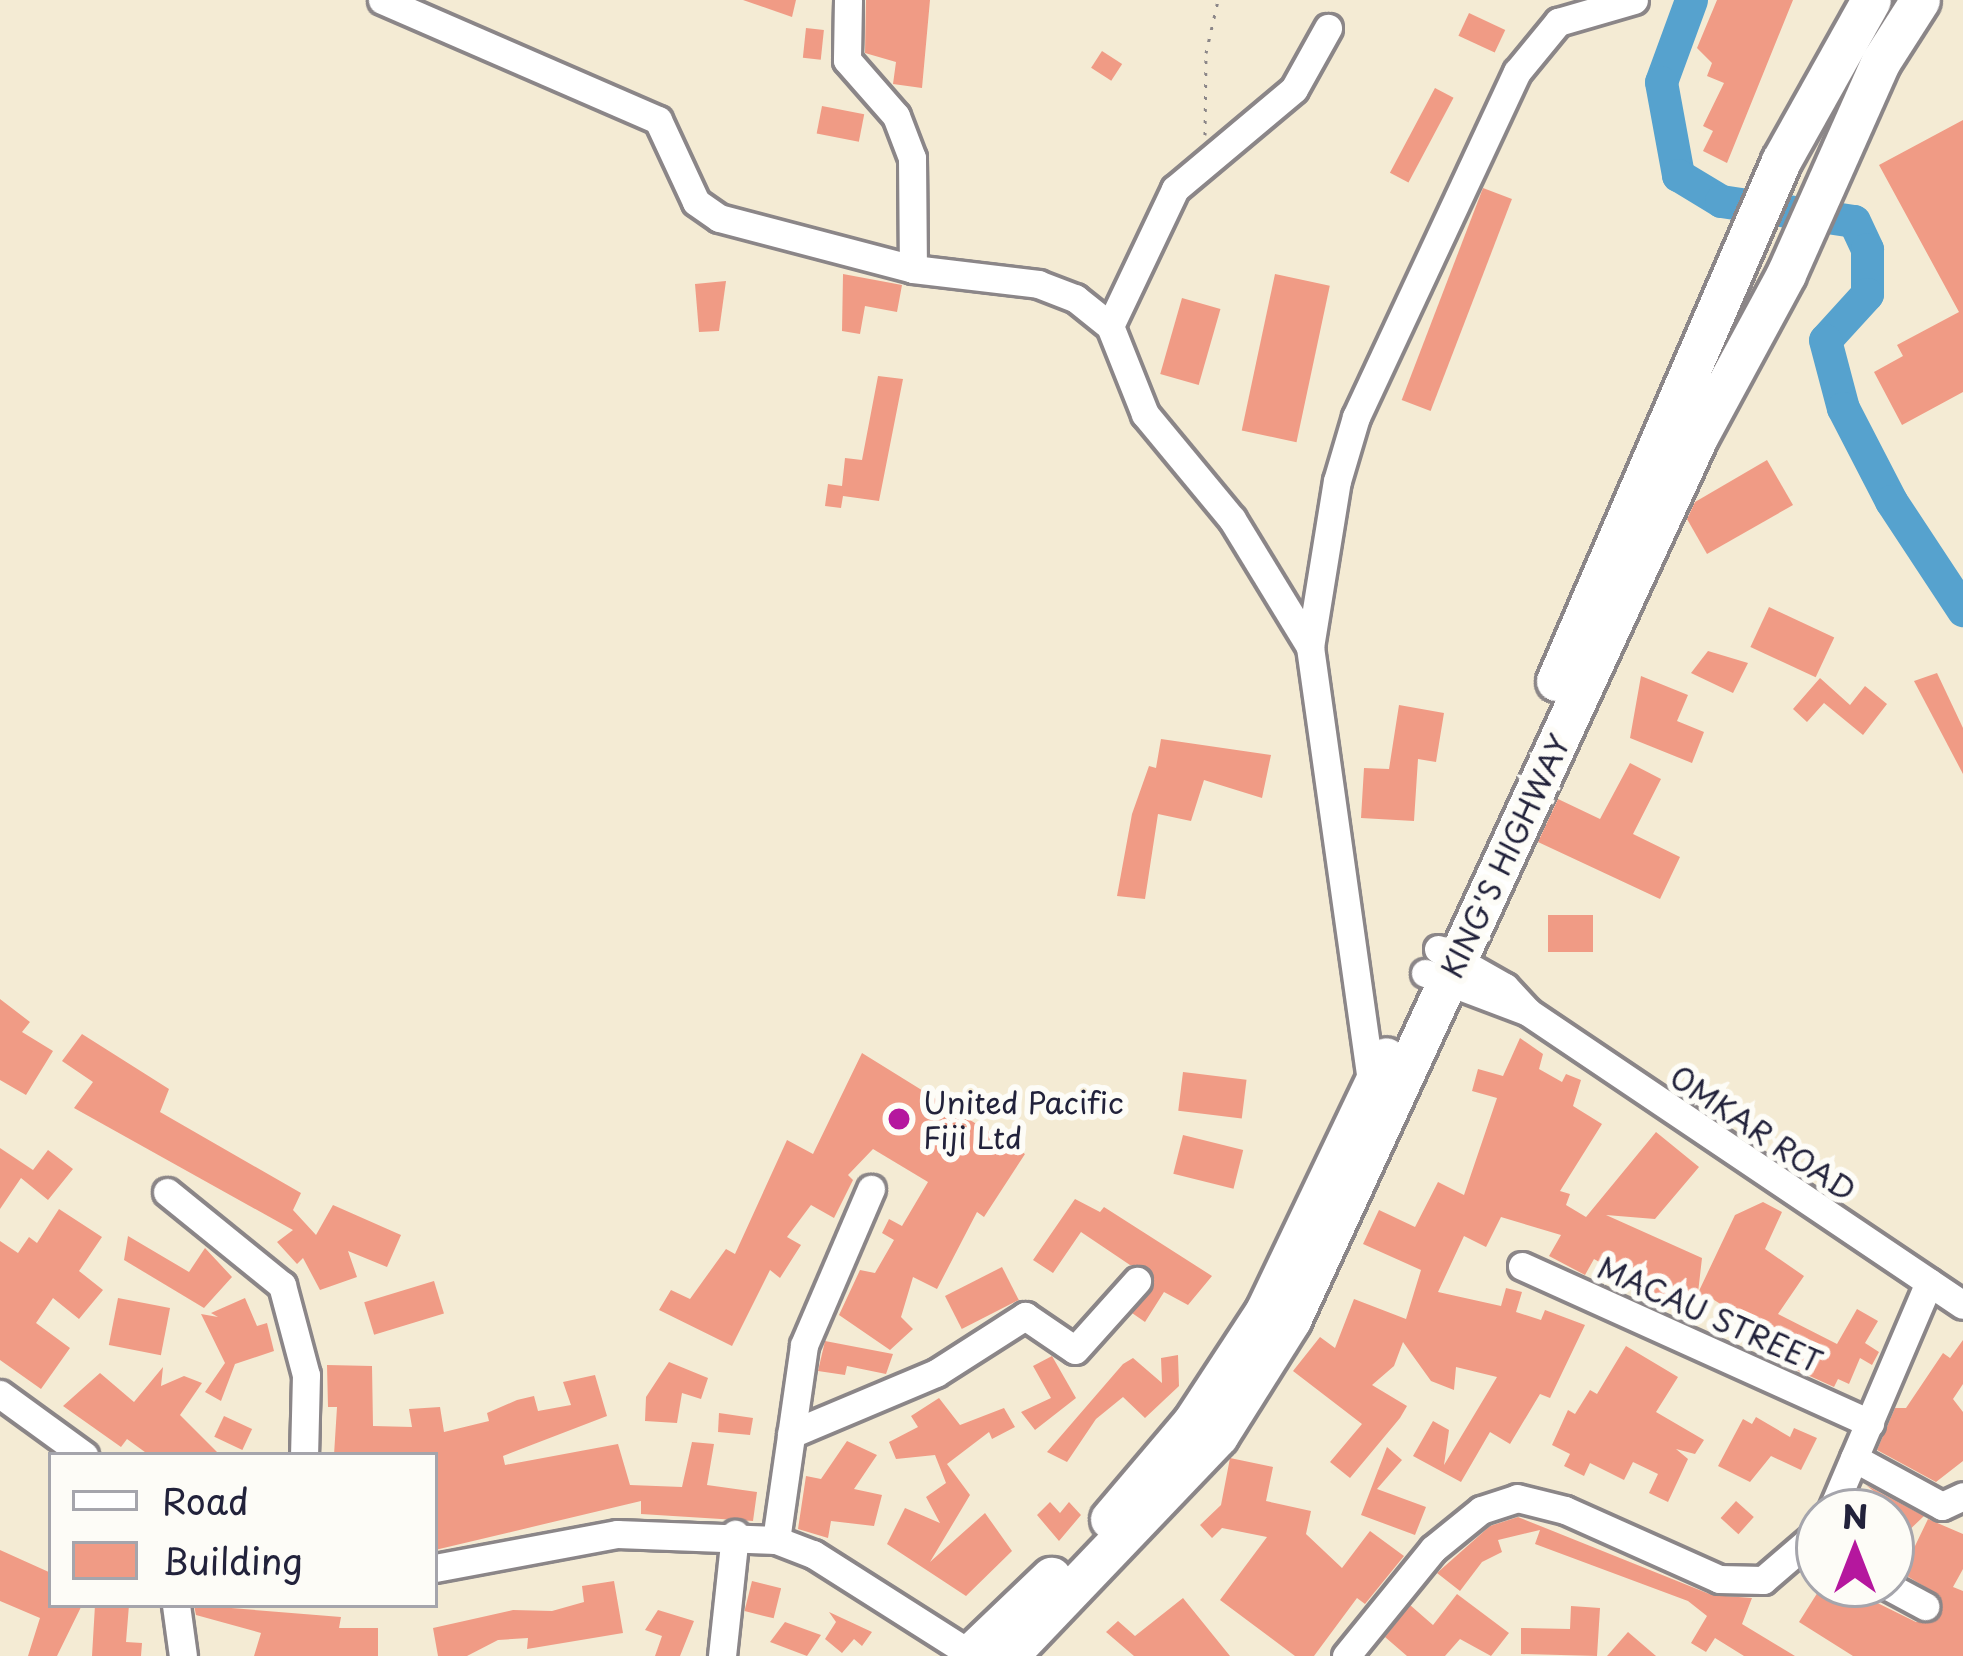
<!DOCTYPE html>
<html>
<head>
<meta charset="utf-8">
<style>
  body { margin:0 }
  #map { position:relative; width:1963px; height:1656px; overflow:hidden; background:#f4ebd4; font-family:"Playpen Sans",sans-serif }
  div>[style] { position:absolute }
  [style*='--x'] { left:calc(var(--x)*1px); top:calc(var(--y)*1px); width:calc(var(--w)*1px); rotate:calc(var(--a)*1deg) }
  .river>* { height:33px; margin:-16.5px; padding:0 16.5px; transform-origin:16.5px; border-radius:16.5px; background:#56a2ce }
  .building>* { inset:0; background:#f09b85; transform-origin:0 0 }
  .path>* { height:3px; margin-top:-1.5px; transform-origin:0; background:repeating-linear-gradient(90deg,#8b8688 0 3px,transparent 0 12px) }
  .roads { filter:drop-shadow(3px 0 #8b8688) drop-shadow(-3px 0 #8b8688) drop-shadow(0 3px #8b8688) drop-shadow(0 -3px #8b8688) }
  .minor>* { height:27px; margin:-13.5px; padding:0 13.5px; transform-origin:13.5px; border-radius:13.5px; background:#fff }
  .highway>* { height:39px; margin:-19.5px; padding:0 19.5px; transform-origin:19.5px; border-radius:19.5px; background:#fff }
  .dots>* { width:33px; height:33px; translate:-50% -50%; box-sizing:border-box; border:6px solid #fdfcf7; border-radius:50% }
  span { translate:-50% -50%; white-space:nowrap; text-align:center; line-height:1.15; -webkit-text-stroke:12px #fdfcf7; paint-order:stroke }
  .street-label { font-size:30px; color:#22223b }
  .poi-label { font-size:30px; color:#22223b }
  .left { translate:0 -50%; text-align:left }
  .legend { position:absolute; left:48px; top:1452px; width:390px; height:156px; box-sizing:border-box; background:#fdfcf7; border:3px solid #a5a5ac; margin:0; padding:15px 21px; list-style:none; font-size:36px; color:#22223b }
  .legend li { display:flex; align-items:center; gap:24px; height:60px }
  .legend b { width:60px; border:3px solid #a5a5ac }
  .north { position:absolute; left:1795px; top:1488px; width:120px; height:120px; box-sizing:border-box; background:#fdfcf7; border:3px solid #a5a5ac; border-radius:50%; rotate:0deg; font-size:33px; font-weight:700; line-height:48px; text-align:center; color:#22223b }
  .north::after { content:''; display:block; margin:auto; width:42px; height:54px; background:#b5179e; clip-path:polygon(50% 0,100% 100%,50% 72%,0 100%) }
</style>
</head>
<body>
<div id="map">
  <div class="river">
    <i style="--x:1691;--y:0;--w:87;--a:110.1"></i>
    <i style="--x:1661;--y:82;--w:95;--a:79.6"></i>
    <i style="--x:1678;--y:175;--w:50;--a:31.2"></i>
    <i style="--x:1721;--y:201;--w:134;--a:8.6"></i>
    <i style="--x:1854;--y:221;--w:31;--a:65"></i>
    <i style="--x:1867;--y:249;--w:45;--a:90"></i>
    <i style="--x:1867;--y:294;--w:62;--a:132.4"></i>
    <i style="--x:1825;--y:340;--w:70;--a:75.2"></i>
    <i style="--x:1843;--y:408;--w:105;--a:62.7"></i>
    <i style="--x:1891;--y:501;--w:131;--a:56.6"></i>
  </div>
  <div class="building">
    <i style="clip-path:polygon(743px 0,796px 0,792px 17px)"></i>
    <i style="clip-path:polygon(866px 0,930px 0,922px 88px,893px 84px,896px 62px,865px 53px)"></i>
    <i style="clip-path:polygon(1717px 0,1793px 0,1727px 163px,1703px 151px,1713px 131px,1703px 126px,1724px 83px,1707px 76px,1712px 63px,1697px 48px)"></i>
    <i style="left:1469px;top:13px;width:40px;height:25px;rotate:25deg"></i>
    <i style="left:806px;top:28px;width:18px;height:30px;rotate:6deg"></i>
    <i style="left:1102px;top:51px;width:24px;height:20px;rotate:33deg"></i>
    <i style="left:1435px;top:88px;width:21px;height:96px;rotate:28deg"></i>
    <i style="left:822px;top:106px;width:43px;height:28px;rotate:11deg"></i>
    <i style="clip-path:polygon(1963px 120px,1963px 392px,1902px 425px,1874px 372px,1903px 356px,1897px 345px,1959px 312px,1879px 165px)"></i>
    <i style="left:1483px;top:188px;width:31px;height:227px;rotate:21deg"></i>
    <i style="clip-path:polygon(843px 274px,902px 285px,897px 312px,865px 306px,860px 334px,842px 331px)"></i>
    <i style="left:1275px;top:274px;width:56px;height:160px;rotate:12deg"></i>
    <i style="clip-path:polygon(726px 281px,719px 331px,699px 332px,695px 284px)"></i>
    <i style="left:1182px;top:298px;width:40px;height:79px;rotate:16deg"></i>
    <i style="clip-path:polygon(878px 376px,903px 379px,879px 501px,843px 496px,841px 508px,825px 506px,828px 484px,842px 486px,845px 458px,862px 460px)"></i>
    <i style="clip-path:polygon(1767px 460px,1793px 505px,1707px 554px,1687px 519px,1695px 502px)"></i>
    <i style="left:1769px;top:607px;width:72px;height:44px;rotate:25deg"></i>
    <i style="clip-path:polygon(1708px 651px,1748px 663px,1733px 693px,1691px 673px)"></i>
    <i style="clip-path:polygon(1937px 673px,1963px 728px,1963px 774px,1914px 681px)"></i>
    <i style="clip-path:polygon(1641px 676px,1688px 695px,1677px 721px,1704px 732px,1692px 763px,1630px 738px)"></i>
    <i style="clip-path:polygon(1820px 678px,1850px 705px,1865px 686px,1887px 704px,1863px 735px,1824px 703px,1807px 722px,1793px 709px)"></i>
    <i style="clip-path:polygon(1399px 705px,1444px 713px,1436px 762px,1418px 759px,1414px 821px,1361px 818px,1364px 768px,1389px 769px)"></i>
    <i style="clip-path:polygon(1161px 739px,1271px 755px,1262px 798px,1204px 780px,1191px 821px,1158px 814px,1145px 899px,1117px 896px,1132px 814px,1149px 766px,1156px 768px)"></i>
    <i style="clip-path:polygon(1630px 763px,1661px 779px,1633px 834px,1680px 857px,1660px 899px,1538px 842px,1558px 799px,1600px 819px)"></i>
    <i style="left:1548px;top:915px;width:45px;height:37px"></i>
    <i style="clip-path:polygon(0 999px,30px 1022px,22px 1032px,53px 1051px,26px 1095px,0 1080px)"></i>
    <i style="clip-path:polygon(82px 1034px,169px 1089px,160px 1112px,301px 1193px,293px 1210px,316px 1235px,333px 1205px,401px 1235px,387px 1267px,348px 1251px,357px 1277px,320px 1290px,303px 1258px,297px 1264px,277px 1242px,293px 1230px,74px 1108px,93px 1082px,62px 1061px)"></i>
    <i style="clip-path:polygon(1520px 1038px,1543px 1054px,1539px 1069px,1562px 1082px,1566px 1074px,1581px 1080px,1573px 1106px,1602px 1124px,1560px 1191px,1570px 1194px,1566px 1205px,1586px 1217px,1656px 1132px,1699px 1167px,1655px 1219px,1606px 1215px,1702px 1258px,1698px 1293px,1735px 1215px,1763px 1202px,1782px 1212px,1765px 1249px,1804px 1276px,1778px 1314px,1837px 1344px,1857px 1309px,1878px 1321px,1865px 1343px,1879px 1352px,1872px 1365px,1860px 1358px,1849px 1384px,1838px 1379px,1834px 1387px,1770px 1358px,1779px 1341px,1711px 1298px,1709px 1302px,1680px 1287px,1673px 1303px,1594px 1259px,1585px 1275px,1549px 1256px,1561px 1235px,1501px 1217px,1486px 1247px,1464px 1236px,1438px 1292px,1501px 1306px,1506px 1288px,1522px 1292px,1516px 1312px,1541px 1320px,1545px 1310px,1585px 1325px,1550px 1398px,1540px 1394px,1510px 1444px,1490px 1432px,1461px 1482px,1413px 1456px,1433px 1421px,1449px 1430px,1444px 1465px,1497px 1377px,1456px 1367px,1454px 1390px,1431px 1381px,1403px 1342px,1394px 1366px,1372px 1385px,1407px 1406px,1400px 1418px,1350px 1478px,1330px 1462px,1362px 1424px,1293px 1371px,1320px 1337px,1335px 1348px,1354px 1299px,1406px 1319px,1421px 1270px,1363px 1244px,1379px 1210px,1415px 1227px,1438px 1182px,1464px 1195px,1497px 1098px,1472px 1091px,1478px 1069px,1503px 1076px)"></i>
    <i style="clip-path:polygon(862px 1053px,1025px 1154px,984px 1217px,977px 1212px,937px 1289px,913px 1277px,901px 1317px,913px 1329px,890px 1350px,839px 1315px,860px 1270px,875px 1273px,894px 1240px,882px 1233px,889px 1219px,902px 1226px,928px 1182px,873px 1149px,848px 1175px,853px 1180px,834px 1218px,811px 1205px,787px 1237px,801px 1245px,780px 1278px,770px 1270px,732px 1346px,659px 1310px,671px 1290px,690px 1299px,726px 1249px,735px 1254px,787px 1140px,813px 1154px)"></i>
    <i style="left:1183px;top:1072px;width:64px;height:39px;rotate:7deg"></i>
    <i style="left:1183px;top:1135px;width:62px;height:40px;rotate:14deg"></i>
    <i style="clip-path:polygon(0 1148px,33px 1170px,48px 1150px,73px 1169px,48px 1200px,21px 1178px,0 1209px)"></i>
    <i style="clip-path:polygon(1075px 1199px,1100px 1212px,1104px 1207px,1212px 1276px,1188px 1305px,1164px 1292px,1145px 1322px,1132px 1313px,1154px 1286px,1148px 1267px,1130px 1265px,1081px 1232px,1053px 1273px,1033px 1260px)"></i>
    <i style="clip-path:polygon(59px 1209px,102px 1237px,79px 1271px,103px 1290px,79px 1319px,53px 1298px,36px 1323px,70px 1348px,41px 1389px,0 1360px,0 1241px,18px 1253px,29px 1237px,37px 1243px)"></i>
    <i style="clip-path:polygon(128px 1236px,189px 1272px,205px 1248px,232px 1277px,204px 1308px,124px 1260px)"></i>
    <i style="left:1002px;top:1267px;width:37px;height:64px;rotate:63deg"></i>
    <i style="left:434px;top:1281px;width:34px;height:73px;rotate:73deg"></i>
    <i style="left:118px;top:1298px;width:53px;height:48px;rotate:11deg"></i>
    <i style="clip-path:polygon(245px 1298px,257px 1326px,267px 1323px,274px 1351px,235px 1364px,221px 1401px,205px 1392px,225px 1363px,201px 1314px,218px 1317px,211px 1313px)"></i>
    <i style="clip-path:polygon(1963px 1340px,1963px 1384px,1953px 1399px,1963px 1412px,1963px 1461px,1936px 1482px,1877px 1450px,1895px 1408px,1906px 1408px,1943px 1353px,1950px 1358px)"></i>
    <i style="clip-path:polygon(825px 1341px,893px 1354px,886px 1374px,847px 1366px,845px 1375px,818px 1371px)"></i>
    <i style="clip-path:polygon(1626px 1346px,1678px 1377px,1656px 1412px,1704px 1440px,1695px 1454px,1676px 1449px,1688px 1459px,1668px 1502px,1649px 1493px,1658px 1474px,1633px 1462px,1624px 1480px,1590px 1463px,1584px 1476px,1564px 1466px,1570px 1454px,1552px 1445px,1568px 1410px,1575px 1414px,1590px 1390px,1597px 1394px)"></i>
    <i style="clip-path:polygon(1178px 1355px,1179px 1386px,1145px 1418px,1123px 1397px,1096px 1419px,1067px 1462px,1047px 1452px,1123px 1364px,1133px 1358px,1162px 1383px,1161px 1358px)"></i>
    <i style="clip-path:polygon(1052px 1356px,1076px 1398px,1035px 1430px,1021px 1412px,1051px 1398px,1033px 1366px)"></i>
    <i style="clip-path:polygon(669px 1362px,708px 1378px,701px 1399px,682px 1393px,677px 1423px,645px 1421px,646px 1397px)"></i>
    <i style="clip-path:polygon(327px 1365px,372px 1366px,373px 1426px,412px 1427px,409px 1409px,440px 1407px,444px 1432px,489px 1421px,487px 1413px,517px 1400px,534px 1396px,538px 1411px,571px 1405px,563px 1382px,595px 1375px,607px 1416px,503px 1456px,505px 1465px,618px 1444px,630px 1485px,682px 1487px,692px 1442px,714px 1444px,707px 1485px,757px 1492px,753px 1521px,641px 1514px,641px 1501px,435px 1550px,435px 1455px,334px 1455px,337px 1407px,328px 1407px)"></i>
    <i style="clip-path:polygon(163px 1367px,161px 1386px,184px 1376px,202px 1383px,180px 1415px,220px 1455px,149px 1455px,127px 1439px,121px 1447px,63px 1406px,100px 1373px,134px 1402px)"></i>
    <i style="clip-path:polygon(939px 1398px,960px 1425px,1004px 1408px,1015px 1427px,992px 1439px,989px 1432px,947px 1464px,970px 1495px,930px 1562px,985px 1513px,1012px 1551px,966px 1596px,887px 1544px,905px 1508px,940px 1523px,926px 1497px,946px 1483px,935px 1455px,896px 1459px,889px 1442px,918px 1427px,911px 1416px)"></i>
    <i style="clip-path:polygon(719px 1413px,753px 1418px,750px 1435px,718px 1432px)"></i>
    <i style="left:224px;top:1416px;width:31px;height:23px;rotate:25deg"></i>
    <i style="clip-path:polygon(1756px 1417px,1790px 1437px,1794px 1428px,1817px 1438px,1801px 1470px,1771px 1456px,1750px 1482px,1718px 1466px,1743px 1419px,1752px 1424px)"></i>
    <i style="clip-path:polygon(847px 1441px,877px 1455px,854px 1489px,882px 1495px,874px 1526px,831px 1521px,828px 1538px,798px 1529px,806px 1476px,821px 1479px)"></i>
    <i style="clip-path:polygon(1387px 1447px,1402px 1460px,1377px 1489px,1426px 1507px,1415px 1535px,1361px 1515px)"></i>
    <i style="clip-path:polygon(1230px 1458px,1273px 1467px,1266px 1501px,1311px 1511px,1306px 1534px,1342px 1568px,1370px 1531px,1404px 1556px,1365px 1604px,1357px 1598px,1314px 1656px,1295px 1656px,1220px 1600px,1267px 1537px,1222px 1528px,1212px 1538px,1200px 1525px,1221px 1505px)"></i>
    <i style="clip-path:polygon(1866px 1485px,1924px 1516px,1903px 1536px,1891px 1528px,1891px 1505px)"></i>
    <i style="left:1736px;top:1501px;width:24px;height:23px;rotate:42deg"></i>
    <i style="clip-path:polygon(1050px 1502px,1060px 1513px,1069px 1502px,1081px 1515px,1059px 1541px,1037px 1515px)"></i>
    <i style="clip-path:polygon(1518px 1517px,1712px 1595px,1752px 1598px,1742px 1624px,1795px 1656px,1744px 1656px,1715px 1638px,1706px 1652px,1691px 1643px,1707px 1616px,1688px 1601px,1535px 1544px,1540px 1530px,1498px 1540px,1502px 1552px,1482px 1562px,1460px 1591px,1437px 1573px,1490px 1526px)"></i>
    <i style="clip-path:polygon(1928px 1519px,1963px 1534px,1963px 1569px,1953px 1587px,1963px 1591px,1963px 1656px,1853px 1656px,1799px 1622px,1823px 1584px,1852px 1584px,1847px 1588px,1916px 1622px,1935px 1621px,1940px 1596px,1902px 1573px)"></i>
    <i style="clip-path:polygon(0 1550px,51px 1573px,51px 1605px,82px 1605px,57px 1656px,28px 1656px,40px 1618px,0 1601px)"></i>
    <i style="clip-path:polygon(614px 1581px,623px 1633px,527px 1649px,528px 1638px,498px 1640px,467px 1656px,438px 1656px,433px 1628px,513px 1610px,552px 1611px,584px 1602px,582px 1586px)"></i>
    <i style="left:752px;top:1581px;width:30px;height:31px;rotate:14deg"></i>
    <i style="clip-path:polygon(1457px 1594px,1509px 1633px,1491px 1656px,1460px 1639px,1445px 1656px,1407px 1656px,1385px 1637px,1410px 1605px,1433px 1625px)"></i>
    <i style="clip-path:polygon(1183px 1598px,1230px 1656px,1134px 1656px,1106px 1632px,1118px 1621px,1135px 1636px)"></i>
    <i style="clip-path:polygon(95px 1605px,129px 1605px,126px 1642px,142px 1643px,141px 1656px,92px 1656px)"></i>
    <i style="clip-path:polygon(194px 1605px,341px 1617px,339px 1628px,378px 1628px,378px 1656px,254px 1656px,261px 1633px,196px 1615px)"></i>
    <i style="clip-path:polygon(1571px 1606px,1600px 1608px,1597px 1656px,1521px 1654px,1521px 1628px,1570px 1629px)"></i>
    <i style="clip-path:polygon(658px 1610px,694px 1621px,680px 1656px,655px 1656px,662px 1636px,645px 1630px)"></i>
    <i style="clip-path:polygon(829px 1612px,872px 1632px,862px 1646px,854px 1639px,842px 1653px,825px 1639px,836px 1622px)"></i>
    <i style="clip-path:polygon(785px 1622px,821px 1635px,807px 1656px,770px 1642px)"></i>
    <i style="clip-path:polygon(1628px 1632px,1656px 1656px,1607px 1656px)"></i>
  </div>
  <div class="path">
    <i style="--x:1205;--y:135;--w:82;--a:-89.3"></i>
    <i style="--x:1206;--y:53;--w:54;--a:-77.2"></i>
  </div>
  <div class="roads">
    <div class="minor">
      <i style="--x:382;--y:0;--w:301;--a:23.5"></i>
      <i style="--x:658;--y:120;--w:90;--a:65.1"></i>
      <i style="--x:696;--y:202;--w:28;--a:35"></i>
      <i style="--x:719;--y:218;--w:201;--a:14.7"></i>
      <i style="--x:913;--y:269;--w:126;--a:6.8"></i>
      <i style="--x:1038;--y:284;--w:40;--a:21"></i>
      <i style="--x:1075;--y:298;--w:45;--a:38.7"></i>
      <i style="--x:1110;--y:326;--w:95;--a:68.3"></i>
      <i style="--x:1145;--y:414;--w:136;--a:50.4"></i>
      <i style="--x:1232;--y:519;--w:150;--a:58.6"></i>
      <i style="--x:1310;--y:647;--w:443;--a:82"></i>
      <i style="--x:848;--y:0;--w:60;--a:91"></i>
      <i style="--x:847;--y:60;--w:74;--a:48.8"></i>
      <i style="--x:896;--y:116;--w:45;--a:69.1"></i>
      <i style="--x:912;--y:158;--w:111;--a:89.5"></i>
      <i style="--x:1110;--y:326;--w:152;--a:-64.6"></i>
      <i style="--x:1175;--y:189;--w:155;--a:-40"></i>
      <i style="--x:1294;--y:89;--w:70;--a:-60.9"></i>
      <i style="--x:1310;--y:647;--w:168;--a:-80.8"></i>
      <i style="--x:1337;--y:481;--w:67;--a:-73.5"></i>
      <i style="--x:1356;--y:417;--w:381;--a:-65"></i>
      <i style="--x:1517;--y:72;--w:65;--a:-50.6"></i>
      <i style="--x:1558;--y:22;--w:79;--a:-16.1"></i>
      <i style="--x:1438;--y:949;--w:77;--a:29.6"></i>
      <i style="--x:1505;--y:987;--w:34;--a:47"></i>
      <i style="--x:1528;--y:1012;--w:524;--a:33.96"></i>
      <i style="--x:1425;--y:973;--w:110;--a:20.7"></i>
      <i style="--x:167;--y:1192;--w:148;--a:39"></i>
      <i style="--x:282;--y:1285;--w:93;--a:75.1"></i>
      <i style="--x:306;--y:1375;--w:80;--a:91.4"></i>
      <i style="--x:1522;--y:1266;--w:382;--a:24.3"></i>
      <i style="--x:0;--y:1394;--w:104;--a:36"></i>
      <i style="--x:791;--y:1434;--w:157;--a:-22.8"></i>
      <i style="--x:936;--y:1373;--w:106;--a:-32.6"></i>
      <i style="--x:1025;--y:1316;--w:60;--a:34.2"></i>
      <i style="--x:1075;--y:1350;--w:93;--a:-48.1"></i>
      <i style="--x:1854;--y:1458;--w:100;--a:28.6"></i>
      <i style="--x:1942;--y:1506;--w:23;--a:-25"></i>
      <i style="--x:1831;--y:1512;--w:250;--a:-66.9"></i>
      <i style="--x:776;--y:1540;--w:197;--a:-81.8"></i>
      <i style="--x:804;--y:1345;--w:170;--a:-66.8"></i>
      <i style="--x:435;--y:1568;--w:185;--a:-10.6"></i>
      <i style="--x:617;--y:1534;--w:159;--a:2.2"></i>
      <i style="--x:776;--y:1540;--w:40;--a:21"></i>
      <i style="--x:813;--y:1554;--w:191;--a:32.4"></i>
      <i style="--x:1884;--y:1584;--w:47;--a:28.2"></i>
      <i style="--x:176;--y:1605;--w:51;--a:82.2"></i>
      <i style="--x:722;--y:1656;--w:123;--a:-83.9"></i>
      <i style="--x:1346;--y:1656;--w:138;--a:-50.9"></i>
      <i style="--x:1433;--y:1549;--w:62;--a:-39.1"></i>
      <i style="--x:1481;--y:1510;--w:38;--a:-18"></i>
      <i style="--x:1517;--y:1498;--w:49;--a:14"></i>
      <i style="--x:1565;--y:1510;--w:169;--a:24.1"></i>
      <i style="--x:1719;--y:1579;--w:44;--a:1.3"></i>
      <i style="--x:1763;--y:1580;--w:74;--a:-40.6"></i>
    </div>
    <div class="highway">
      <i style="--x:1556;--y:681;--w:567;--a:-66.6"></i>
      <i style="--x:1781;--y:161;--w:184;--a:-60.8"></i>
      <i style="--x:1110;--y:1519;--w:128;--a:-49.7"></i>
      <i style="--x:1193;--y:1421;--w:131;--a:-56.8"></i>
      <i style="--x:1265;--y:1311;--w:281;--a:-64.5"></i>
      <i style="--x:968;--y:1656;--w:115;--a:-43.6"></i>
      <i style="--x:1008;--y:1656;--w:304;--a:-46.3"></i>
      <i style="--x:1218;--y:1436;--w:137;--a:-57.8"></i>
      <i style="--x:1291;--y:1320;--w:972;--a:-65.25"></i>
      <i style="--x:1698;--y:437;--w:185;--a:-61.6"></i>
      <i style="--x:1786;--y:274;--w:233;--a:-66"></i>
      <i style="--x:1881;--y:61;--w:72;--a:-57.4"></i>
    </div>
  </div>
  <div class="dots">
    <i style="left:899px;top:1119px;background:#b5179e"></i>
  </div>
  <div class="street-label">
    <span style="left:1505px;top:856px;rotate:-65deg">KING'S HIGHWAY</span>
    <span style="left:1763px;top:1133px;rotate:34deg">OMKAR ROAD</span>
    <span style="left:1710px;top:1314px;rotate:24deg">MACAU STREET</span>
  </div>
  <div class="poi-label">
    <span class="left" style="left:923px;top:1119px">United Pacific<br>Fiji Ltd</span>
  </div>
  <ul class="legend">
  <li><b style="height:15px;background:#fff"></b>Road</li>
  <li><b style="height:33px;background:#f09b85"></b>Building</li>
  </ul>
  <div class="north">N</div>
</div>
</body>
</html>
